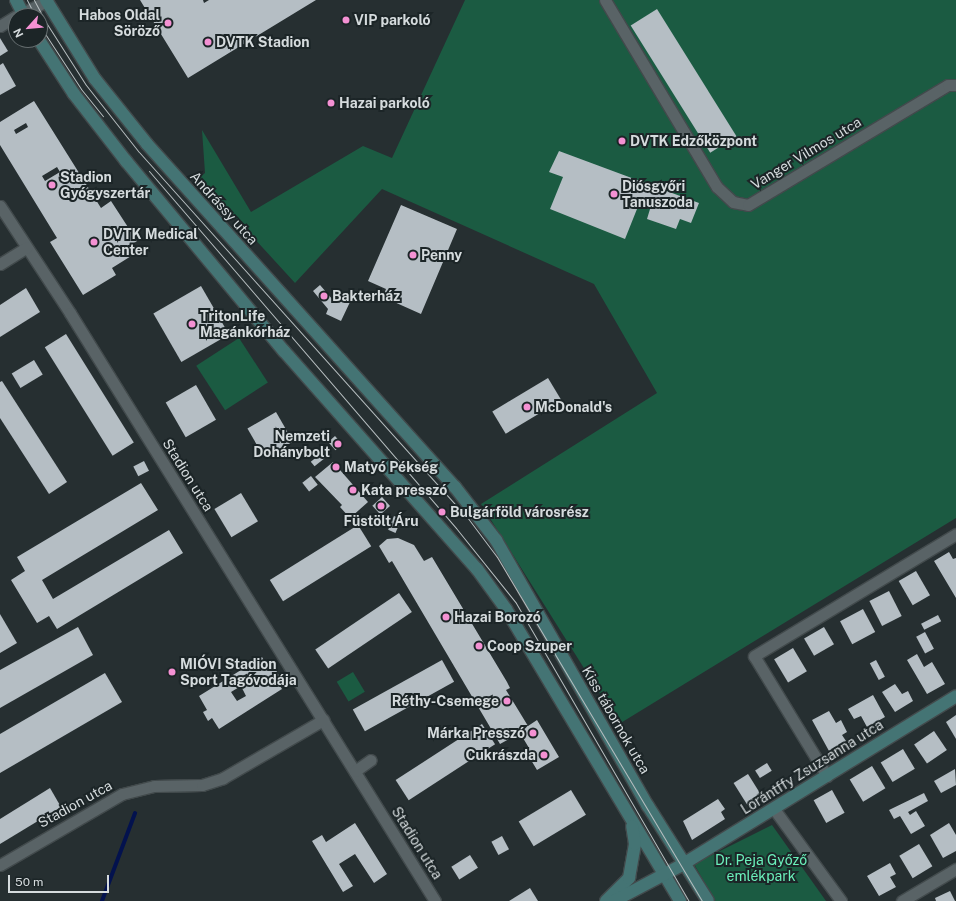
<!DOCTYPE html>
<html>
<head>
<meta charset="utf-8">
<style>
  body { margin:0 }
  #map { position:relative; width:956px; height:901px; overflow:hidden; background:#262f31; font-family:"Public Sans",sans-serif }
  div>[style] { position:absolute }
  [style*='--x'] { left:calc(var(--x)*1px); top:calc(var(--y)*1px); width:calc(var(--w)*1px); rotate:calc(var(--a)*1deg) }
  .green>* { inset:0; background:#1b5b42; transform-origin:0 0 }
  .stream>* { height:4px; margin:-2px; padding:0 2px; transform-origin:2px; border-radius:2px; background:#03124e }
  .building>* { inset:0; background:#b5bec4; transform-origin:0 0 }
  .roads { filter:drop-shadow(1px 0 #424a4c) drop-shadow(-1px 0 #424a4c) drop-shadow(0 1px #424a4c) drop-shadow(0 -1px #424a4c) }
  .street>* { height:11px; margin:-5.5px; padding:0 5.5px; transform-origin:5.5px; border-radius:5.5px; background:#596366 }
  .secondary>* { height:12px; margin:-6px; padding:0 6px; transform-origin:6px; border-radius:6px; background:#447474 }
  .tram>* { height:1px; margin:-0.5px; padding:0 0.5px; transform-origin:0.5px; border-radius:0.5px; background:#b8bfc1 }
  .dots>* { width:11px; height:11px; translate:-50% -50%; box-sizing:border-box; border:2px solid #1c2527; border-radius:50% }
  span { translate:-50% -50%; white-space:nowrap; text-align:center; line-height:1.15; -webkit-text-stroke:4px #1c2527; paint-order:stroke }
  .poi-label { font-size:14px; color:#d5dbdd; font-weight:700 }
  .right { translate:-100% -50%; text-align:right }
  .left { translate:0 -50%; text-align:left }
  .street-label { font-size:14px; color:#d5dbdd }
  .park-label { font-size:14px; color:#6bf1bb }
  .north { position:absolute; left:8px; top:8px; width:40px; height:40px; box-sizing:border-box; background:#1c2527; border:1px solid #666e70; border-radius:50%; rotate:243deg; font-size:11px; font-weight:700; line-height:16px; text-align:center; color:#d5dbdd }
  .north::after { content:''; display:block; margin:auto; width:14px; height:18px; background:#f491d3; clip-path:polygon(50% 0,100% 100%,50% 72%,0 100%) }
  .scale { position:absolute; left:8px; top:875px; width:101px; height:18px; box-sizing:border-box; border:2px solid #d5dbdd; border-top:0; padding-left:5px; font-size:12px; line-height:14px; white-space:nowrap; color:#d5dbdd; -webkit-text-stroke:3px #1c2527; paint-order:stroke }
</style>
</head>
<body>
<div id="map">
  <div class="green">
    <i style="clip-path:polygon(465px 0,956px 0,956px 518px,619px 724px,481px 504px,657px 393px,594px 284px,382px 189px,295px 283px,199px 178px,205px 173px,202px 130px,251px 212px,363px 146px,392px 158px)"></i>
    <i style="left:239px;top:338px;width:53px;height:51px;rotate:57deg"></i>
    <i style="left:353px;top:672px;width:23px;height:19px;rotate:59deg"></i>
    <i style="clip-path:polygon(772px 825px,826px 901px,715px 901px,694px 864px)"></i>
  </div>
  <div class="stream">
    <i style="--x:102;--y:901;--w:94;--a:-69.4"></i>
  </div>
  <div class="building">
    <i style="clip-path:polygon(140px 0,203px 0,204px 3px,209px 0,316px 0,188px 78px)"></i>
    <i style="left:657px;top:9px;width:150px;height:31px;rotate:58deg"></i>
    <i style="clip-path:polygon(0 38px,8px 51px,0 56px)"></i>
    <i style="clip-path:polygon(3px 63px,16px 86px,0 95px,0 65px)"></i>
    <i style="clip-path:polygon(evenodd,34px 101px,101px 208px,111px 201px,137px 241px,131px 245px,136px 253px,112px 268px,116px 275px,83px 295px,50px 242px,57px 238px,0 145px,0 122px,34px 101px,26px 123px,28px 127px,16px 134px,14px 130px,26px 123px,34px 101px,57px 167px,60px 172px,45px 181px,42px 176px,57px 167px)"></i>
    <i style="clip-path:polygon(559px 151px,699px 203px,691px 223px,680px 219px,676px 229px,647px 219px,650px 209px,639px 204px,625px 239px,550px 209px,563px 177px,549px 172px)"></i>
    <i style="clip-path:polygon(401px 205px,457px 229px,421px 314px,383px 297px,386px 289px,368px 281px)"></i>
    <i style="clip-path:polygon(320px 285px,333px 300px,335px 294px,350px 302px,341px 321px,326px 314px,328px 309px,313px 291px)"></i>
    <i style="left:201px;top:286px;width:56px;height:55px;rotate:60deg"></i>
    <i style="clip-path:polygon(26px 288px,40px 312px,0 337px,0 305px)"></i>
    <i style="left:66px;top:334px;width:128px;height:25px;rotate:58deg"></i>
    <i style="left:34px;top:360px;width:17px;height:26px;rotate:59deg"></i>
    <i style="left:548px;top:378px;width:26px;height:65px;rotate:59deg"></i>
    <i style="clip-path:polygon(2px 381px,67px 482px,49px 494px,0 418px,0 382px)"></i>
    <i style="left:196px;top:385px;width:40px;height:35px;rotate:60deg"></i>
    <i style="left:276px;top:412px;width:34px;height:33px;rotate:60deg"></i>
    <i style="left:335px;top:436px;width:11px;height:9px;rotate:49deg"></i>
    <i style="left:324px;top:451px;width:6px;height:17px;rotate:51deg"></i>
    <i style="left:144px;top:461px;width:11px;height:12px;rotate:63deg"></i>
    <i style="clip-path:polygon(333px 462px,368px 502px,350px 518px,340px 507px,342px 505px,315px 477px)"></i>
    <i style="left:311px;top:476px;width:11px;height:11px;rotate:52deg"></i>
    <i style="clip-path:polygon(141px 483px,158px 510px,42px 580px,53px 599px,169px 530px,183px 553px,57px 629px,49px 616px,37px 623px,11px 580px,25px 571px,17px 557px)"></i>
    <i style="left:241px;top:493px;width:33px;height:31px;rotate:59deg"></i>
    <i style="left:382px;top:497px;width:12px;height:13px;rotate:48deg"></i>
    <i style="left:394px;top:516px;width:8px;height:15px;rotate:23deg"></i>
    <i style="left:358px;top:525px;width:25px;height:104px;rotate:58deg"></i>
    <i style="clip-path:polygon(398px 538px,414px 545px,424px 561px,432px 557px,507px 682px,510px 688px,506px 690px,528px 726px,537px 720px,559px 757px,537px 770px,525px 750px,529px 748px,520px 733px,500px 744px,392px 561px,389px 563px,379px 546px,387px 539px)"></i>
    <i style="clip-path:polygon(949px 552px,953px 559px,956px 558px,956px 598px,934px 561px)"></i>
    <i style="left:916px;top:571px;width:28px;height:20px;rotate:60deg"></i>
    <i style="left:889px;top:591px;width:28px;height:22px;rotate:63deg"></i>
    <i style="left:399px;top:593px;width:23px;height:101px;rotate:56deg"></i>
    <i style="left:863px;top:609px;width:26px;height:26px;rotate:62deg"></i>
    <i style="clip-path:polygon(0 614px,17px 643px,0 653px)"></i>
    <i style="left:938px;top:615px;width:7px;height:19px;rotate:63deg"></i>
    <i style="clip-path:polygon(78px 627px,93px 655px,0 708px,0 670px)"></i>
    <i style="left:824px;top:627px;width:20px;height:23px;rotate:60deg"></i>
    <i style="left:925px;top:632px;width:19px;height:10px;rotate:62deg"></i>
    <i style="left:793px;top:648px;width:27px;height:22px;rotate:59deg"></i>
    <i style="clip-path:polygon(917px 654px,924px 667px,932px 662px,945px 684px,927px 694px,907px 660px)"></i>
    <i style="clip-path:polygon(evenodd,262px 657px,268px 668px,273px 665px,276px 670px,279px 676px,275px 678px,282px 689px,219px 729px,212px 718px,208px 721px,203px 712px,207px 710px,199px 696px,262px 657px,241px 686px,246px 696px,237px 701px,231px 692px,241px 686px)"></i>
    <i style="left:442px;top:660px;width:25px;height:102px;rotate:61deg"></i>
    <i style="left:876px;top:660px;width:19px;height:7px;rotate:62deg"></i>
    <i style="clip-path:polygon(105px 673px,122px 702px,0 773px,0 734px)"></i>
    <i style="clip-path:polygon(895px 684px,902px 694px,908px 691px,913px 701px,895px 712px,882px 692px)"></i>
    <i style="clip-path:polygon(873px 695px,885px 717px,867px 727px,861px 716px,854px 719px,848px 709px)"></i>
    <i style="clip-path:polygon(829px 711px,836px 723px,841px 720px,847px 732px,842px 735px,846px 741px,829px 751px,812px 720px)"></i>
    <i style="clip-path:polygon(956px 715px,956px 739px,946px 722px)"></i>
    <i style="left:482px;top:724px;width:24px;height:103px;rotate:57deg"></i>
    <i style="left:934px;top:731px;width:23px;height:24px;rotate:56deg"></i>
    <i style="left:903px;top:749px;width:23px;height:26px;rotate:59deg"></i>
    <i style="left:767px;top:763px;width:9px;height:14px;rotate:58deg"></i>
    <i style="left:872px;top:766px;width:26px;height:26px;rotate:59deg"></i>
    <i style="clip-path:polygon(955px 769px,956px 785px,941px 793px,934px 781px)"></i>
    <i style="left:748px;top:774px;width:26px;height:17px;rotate:58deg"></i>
    <i style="clip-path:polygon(50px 788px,61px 807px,0 844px,0 819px)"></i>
    <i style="left:571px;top:790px;width:29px;height:61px;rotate:59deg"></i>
    <i style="left:832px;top:790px;width:26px;height:21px;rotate:61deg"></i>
    <i style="clip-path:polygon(924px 793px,928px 801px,908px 812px,910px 815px,916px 811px,925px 826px,911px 834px,900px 816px,894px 819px,889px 810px)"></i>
    <i style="clip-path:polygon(718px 799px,725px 809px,721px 812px,725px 819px,692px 840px,683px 821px)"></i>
    <i style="clip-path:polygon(355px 823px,387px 874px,374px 883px,355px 854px,339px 864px,353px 886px,343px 892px,312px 841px,322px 835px,326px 842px)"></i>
    <i style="clip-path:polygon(949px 823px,956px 835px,956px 851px,943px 858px,930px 835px)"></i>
    <i style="left:502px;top:836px;width:15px;height:12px;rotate:62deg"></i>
    <i style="left:919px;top:844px;width:26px;height:23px;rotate:59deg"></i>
    <i style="left:470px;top:855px;width:15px;height:22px;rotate:58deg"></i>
    <i style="clip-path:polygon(890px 863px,896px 874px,890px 877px,896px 887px,879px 896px,867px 876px)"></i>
    <i style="clip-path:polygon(530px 888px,538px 901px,509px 901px)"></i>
    <i style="clip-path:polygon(950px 891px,955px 901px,936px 901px,935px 898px)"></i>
  </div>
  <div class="roads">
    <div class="street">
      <i style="--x:605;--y:0;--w:218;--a:59.1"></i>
      <i style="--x:717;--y:187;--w:22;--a:43"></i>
      <i style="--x:733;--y:202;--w:15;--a:11"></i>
      <i style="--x:748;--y:205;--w:233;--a:-31"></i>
      <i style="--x:948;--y:85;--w:8;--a:0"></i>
      <i style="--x:17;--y:16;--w:34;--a:-27"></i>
      <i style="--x:0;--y:26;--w:19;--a:-32"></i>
      <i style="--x:0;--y:206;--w:128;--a:56.8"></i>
      <i style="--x:70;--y:313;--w:692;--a:58.17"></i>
      <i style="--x:0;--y:264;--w:31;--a:-32"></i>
      <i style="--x:355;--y:771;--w:19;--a:-35"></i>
      <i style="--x:827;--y:776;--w:140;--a:-121.3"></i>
      <i style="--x:754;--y:656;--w:236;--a:-31.1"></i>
      <i style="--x:774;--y:809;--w:114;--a:53.9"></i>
      <i style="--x:0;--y:865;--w:141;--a:-30.2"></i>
      <i style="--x:122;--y:794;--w:33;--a:-14"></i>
      <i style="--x:154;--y:786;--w:48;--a:-1.2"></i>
      <i style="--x:202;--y:785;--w:22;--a:-18"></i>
      <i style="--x:223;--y:778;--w:116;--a:-30.1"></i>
      <i style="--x:902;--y:901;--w:63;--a:-30.7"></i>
    </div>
    <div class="secondary">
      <i style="--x:16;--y:0;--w:18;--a:63"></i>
      <i style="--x:46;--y:0;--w:93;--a:58.2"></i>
      <i style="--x:95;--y:79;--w:83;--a:51.3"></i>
      <i style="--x:147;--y:144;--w:461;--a:48.1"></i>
      <i style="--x:455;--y:487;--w:67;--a:52.3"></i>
      <i style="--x:496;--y:540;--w:306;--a:60.3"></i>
      <i style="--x:648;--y:806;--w:112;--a:57.7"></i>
      <i style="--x:39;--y:40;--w:64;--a:57.1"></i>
      <i style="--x:74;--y:94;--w:85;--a:52.2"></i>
      <i style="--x:126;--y:161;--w:247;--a:50.3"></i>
      <i style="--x:284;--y:351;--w:291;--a:48.5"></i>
      <i style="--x:477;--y:569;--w:49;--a:54.1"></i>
      <i style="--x:506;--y:609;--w:340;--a:59.2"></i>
      <i style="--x:606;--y:901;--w:33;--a:-45"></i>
      <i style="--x:629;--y:878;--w:35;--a:-80"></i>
      <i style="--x:635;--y:844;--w:18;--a:-99"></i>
      <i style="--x:614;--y:901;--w:75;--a:-27.9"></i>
      <i style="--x:680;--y:866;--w:324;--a:-31.6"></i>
    </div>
  </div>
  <div class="tram">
    <i style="--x:27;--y:0;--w:18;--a:63"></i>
    <i style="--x:34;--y:0;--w:27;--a:62"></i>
    <i style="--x:47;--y:24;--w:72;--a:57.4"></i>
    <i style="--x:86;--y:85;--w:85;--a:51.7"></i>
    <i style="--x:139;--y:152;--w:491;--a:48.1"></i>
    <i style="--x:467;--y:517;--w:50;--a:53.1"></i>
    <i style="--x:497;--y:557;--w:400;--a:59.2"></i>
    <i style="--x:40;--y:26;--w:75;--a:56.9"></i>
    <i style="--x:81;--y:89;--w:35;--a:51"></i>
    <i style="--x:149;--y:171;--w:471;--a:49.3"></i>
    <i style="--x:456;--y:528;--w:96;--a:51.3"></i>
    <i style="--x:516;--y:603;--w:345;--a:59.9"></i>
  </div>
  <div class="dots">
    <i style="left:346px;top:20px;background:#f491d3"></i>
    <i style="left:168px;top:23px;background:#f491d3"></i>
    <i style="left:208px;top:42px;background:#f491d3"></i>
    <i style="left:331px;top:103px;background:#f491d3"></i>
    <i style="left:622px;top:141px;background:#f491d3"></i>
    <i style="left:52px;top:185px;background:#f491d3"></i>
    <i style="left:614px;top:194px;background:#f491d3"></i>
    <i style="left:94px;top:242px;background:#f491d3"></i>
    <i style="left:413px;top:255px;background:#f491d3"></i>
    <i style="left:324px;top:296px;background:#f491d3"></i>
    <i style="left:192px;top:324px;background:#f491d3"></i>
    <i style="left:527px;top:407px;background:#f491d3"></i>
    <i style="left:338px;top:444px;background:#f491d3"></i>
    <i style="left:336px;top:467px;background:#f491d3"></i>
    <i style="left:353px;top:490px;background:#f491d3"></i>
    <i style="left:381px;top:506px;background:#f491d3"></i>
    <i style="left:442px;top:512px;background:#f491d3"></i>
    <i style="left:446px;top:617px;background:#f491d3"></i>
    <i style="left:479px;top:646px;background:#f491d3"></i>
    <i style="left:172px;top:672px;background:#f491d3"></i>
    <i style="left:507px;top:701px;background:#f491d3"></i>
    <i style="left:533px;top:733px;background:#f491d3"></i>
    <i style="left:544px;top:755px;background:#f491d3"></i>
  </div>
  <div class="poi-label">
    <span class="right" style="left:160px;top:23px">Habos Oldal<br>Söröző</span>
    <span class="left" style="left:354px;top:20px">VIP parkoló</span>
    <span class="left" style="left:216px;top:42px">DVTK Stadion</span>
    <span class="left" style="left:339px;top:103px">Hazai parkoló</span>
    <span class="left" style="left:630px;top:141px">DVTK Edzőközpont</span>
    <span class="left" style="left:60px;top:185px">Stadion<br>Gyógyszertár</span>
    <span class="left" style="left:622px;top:194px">Diósgyőri<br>Tanuszoda</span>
    <span class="left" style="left:103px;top:242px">DVTK Medical<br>Center</span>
    <span class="left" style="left:421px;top:255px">Penny</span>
    <span class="left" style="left:332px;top:296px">Bakterház</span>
    <span class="left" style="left:200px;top:324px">TritonLife<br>Magánkórház</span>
    <span class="left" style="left:535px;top:407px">McDonald's</span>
    <span class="right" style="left:330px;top:444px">Nemzeti<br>Dohánybolt</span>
    <span class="left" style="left:344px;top:467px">Matyó Pékség</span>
    <span class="left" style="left:361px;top:490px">Kata presszó</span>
    <span class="left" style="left:450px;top:512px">Bulgárföld városrész</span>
    <span style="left:381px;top:521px">Füstölt Áru</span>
    <span class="left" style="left:454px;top:617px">Hazai Borozó</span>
    <span class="left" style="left:487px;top:646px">Coop Szuper</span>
    <span class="left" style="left:180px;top:672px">MIÓVI Stadion<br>Sport Tagóvodája</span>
    <span class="right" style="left:499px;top:701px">Réthy-Csemege</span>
    <span class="right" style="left:525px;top:733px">Márka Presszó</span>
    <span class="right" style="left:536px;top:755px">Cukrászda</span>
  </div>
  <div class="street-label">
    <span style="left:806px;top:153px;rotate:-31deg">Vanger Vilmos utca</span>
    <span style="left:224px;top:208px;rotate:48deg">Andrássy utca</span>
    <span style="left:188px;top:475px;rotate:58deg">Stadion utca</span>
    <span style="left:616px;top:720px;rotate:60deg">Kiss tábornok utca</span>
    <span style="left:812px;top:767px;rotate:-32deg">Lorántffy Zsuzsanna utca</span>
    <span style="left:75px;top:804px;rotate:-29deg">Stadion utca</span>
    <span style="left:417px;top:843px;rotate:58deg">Stadion utca</span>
  </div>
  <div class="park-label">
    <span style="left:761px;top:868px">Dr. Peja Győző<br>emlékpark</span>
  </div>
  <div class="north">N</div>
  <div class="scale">50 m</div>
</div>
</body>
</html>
